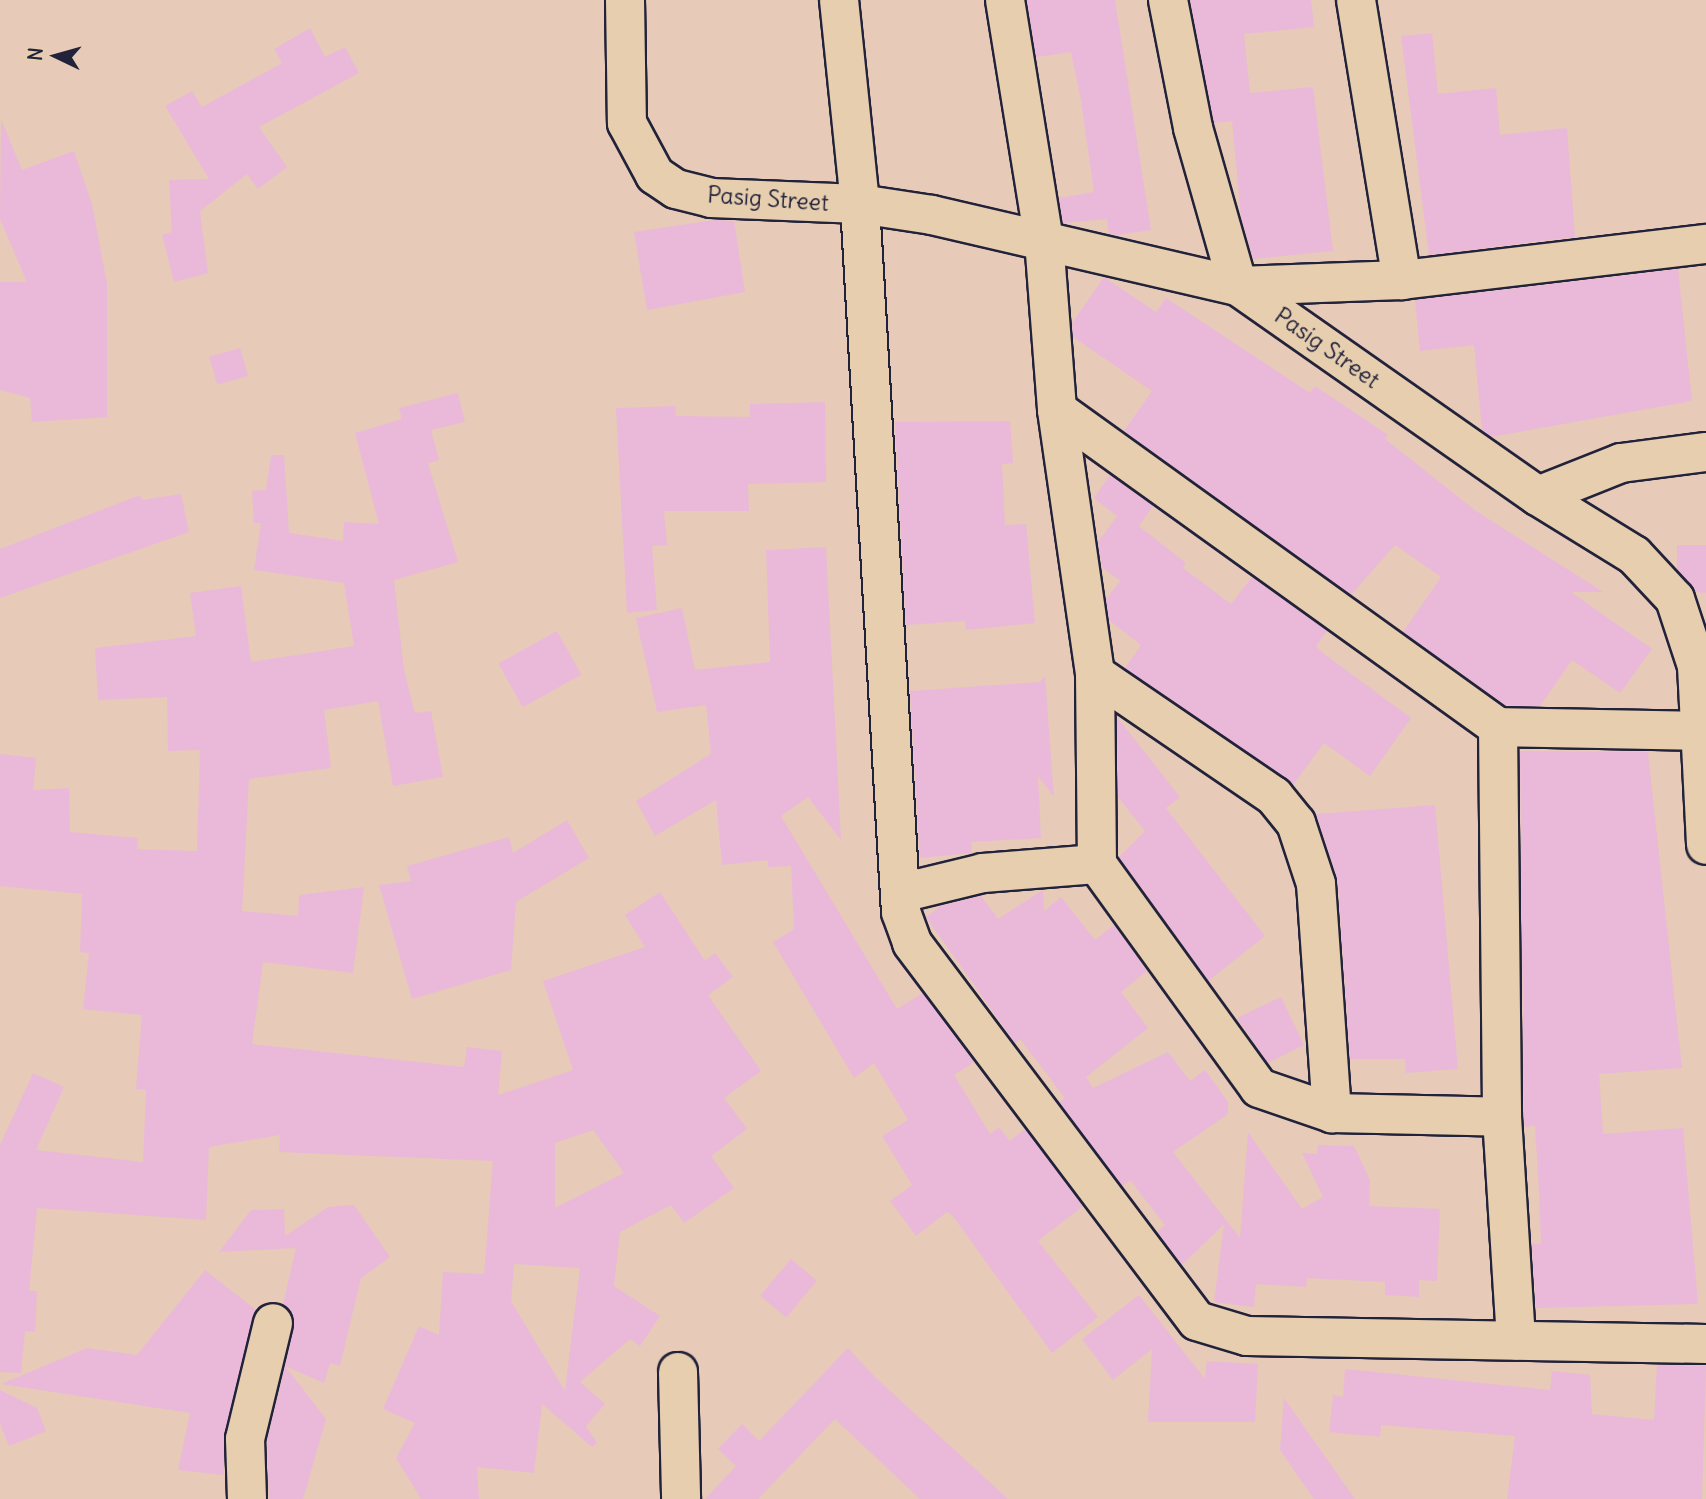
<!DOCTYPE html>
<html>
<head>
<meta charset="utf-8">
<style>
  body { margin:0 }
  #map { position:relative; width:1706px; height:1499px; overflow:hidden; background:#e7cab7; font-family:Delius,sans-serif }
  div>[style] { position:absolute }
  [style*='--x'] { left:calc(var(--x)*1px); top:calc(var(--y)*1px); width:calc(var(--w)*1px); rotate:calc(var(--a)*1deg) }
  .building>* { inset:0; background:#eab9d9; transform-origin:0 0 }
  .roads { filter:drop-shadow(2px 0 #22223b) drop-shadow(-2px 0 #22223b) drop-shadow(0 2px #22223b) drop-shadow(0 -2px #22223b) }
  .minor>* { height:38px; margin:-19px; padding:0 19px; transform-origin:19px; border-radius:19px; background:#e6ceae }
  span { translate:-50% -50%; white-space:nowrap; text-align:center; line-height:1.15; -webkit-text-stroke:6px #e6ceae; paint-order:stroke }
  .street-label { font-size:23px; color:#22223b }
  .north { position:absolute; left:21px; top:21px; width:70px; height:70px; -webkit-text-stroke:5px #e6ceae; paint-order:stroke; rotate:275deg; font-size:19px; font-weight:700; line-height:28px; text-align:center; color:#22223b }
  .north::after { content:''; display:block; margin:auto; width:24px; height:32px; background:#22223b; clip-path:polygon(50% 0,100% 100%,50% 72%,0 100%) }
</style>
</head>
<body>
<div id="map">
  <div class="building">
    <i style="clip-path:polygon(1027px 0,1115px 0,1151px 230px,1116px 235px,1109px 234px,1107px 219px,1063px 223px,1059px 198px,1094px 192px,1081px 101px,1071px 52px,1036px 57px)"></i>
    <i style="clip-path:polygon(1190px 0,1311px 0,1314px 27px,1244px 34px,1250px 93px,1313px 87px,1333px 251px,1253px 259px,1241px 217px,1232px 121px,1214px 123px)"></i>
    <i style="clip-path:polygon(310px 28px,325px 57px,345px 47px,359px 73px,259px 127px,287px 167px,258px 189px,247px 174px,200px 211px,208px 273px,174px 282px,162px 235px,172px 232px,169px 180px,209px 179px,165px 106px,192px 91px,202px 107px,282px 63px,274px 49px)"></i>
    <i style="clip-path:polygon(1432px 33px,1438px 94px,1496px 88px,1500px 135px,1567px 128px,1575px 237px,1429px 255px,1401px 36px)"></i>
    <i style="clip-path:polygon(1px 119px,22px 170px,74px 151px,92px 204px,107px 284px,107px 417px,32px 422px,30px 398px,0 390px,0 282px,27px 282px,0 219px)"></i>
    <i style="clip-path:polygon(715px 220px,734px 221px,745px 292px,647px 310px,634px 232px)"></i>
    <i style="clip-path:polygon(1678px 269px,1692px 401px,1491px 437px,1482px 430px,1474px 345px,1420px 351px,1415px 300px)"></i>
    <i style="clip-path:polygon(1104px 277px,1156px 312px,1166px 298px,1310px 393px,1315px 386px,1388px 435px,1385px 439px,1476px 511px,1603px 592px,1571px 592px,1652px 649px,1620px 693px,1572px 660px,1540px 706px,1505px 705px,1403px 632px,1441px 577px,1395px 545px,1351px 595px,1124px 431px,1152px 391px,1073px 337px,1072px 323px)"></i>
    <i style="left:240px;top:348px;width:29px;height:32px;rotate:74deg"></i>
    <i style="clip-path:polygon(evenodd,458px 393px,465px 422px,431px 430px,439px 460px,428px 463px,458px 562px,394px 580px,404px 670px,415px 713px,431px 711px,443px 777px,393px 786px,378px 701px,324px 710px,331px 768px,249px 779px,242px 911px,298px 916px,299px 895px,364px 887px,353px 973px,263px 962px,252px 1044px,464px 1067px,467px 1047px,502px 1051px,498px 1095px,573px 1070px,543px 981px,645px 947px,625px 915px,660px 892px,705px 961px,715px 953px,733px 977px,708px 995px,761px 1071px,724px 1098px,747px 1129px,711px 1156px,734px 1188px,684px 1223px,671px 1205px,620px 1232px,614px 1286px,660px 1316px,640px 1346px,630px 1339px,580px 1382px,605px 1404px,586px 1426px,597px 1443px,592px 1447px,542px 1404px,534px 1473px,477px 1467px,479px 1499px,421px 1499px,396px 1458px,415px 1423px,383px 1409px,419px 1326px,439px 1335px,443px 1272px,484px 1274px,493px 1161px,279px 1152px,280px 1135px,209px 1147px,206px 1220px,37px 1208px,29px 1291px,37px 1291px,35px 1332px,25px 1331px,21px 1373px,0 1372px,0 1145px,33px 1073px,64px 1087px,36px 1150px,143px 1162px,146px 1090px,136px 1089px,142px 1015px,83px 1009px,89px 953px,80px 952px,82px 894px,0 886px,0 754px,36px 758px,33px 790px,69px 788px,70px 832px,138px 838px,137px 849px,197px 851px,200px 750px,168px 751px,167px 697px,98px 700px,95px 648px,196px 636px,190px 593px,241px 586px,251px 662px,354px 646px,344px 583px,254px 570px,261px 523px,254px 523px,252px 491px,266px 490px,271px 455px,284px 455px,289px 533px,343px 541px,344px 522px,379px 524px,355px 433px,402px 419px,399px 408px,458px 393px,593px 1130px,624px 1173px,555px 1208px,555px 1143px,593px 1130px,458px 393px,514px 1264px,580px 1268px,565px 1391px,511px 1301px,514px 1264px)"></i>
    <i style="clip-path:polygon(825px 402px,826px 482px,748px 484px,749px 511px,664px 511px,667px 545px,652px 546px,657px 610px,627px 613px,616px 408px,675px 406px,676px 416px,750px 417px,750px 404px)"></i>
    <i style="clip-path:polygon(1010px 421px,1013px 463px,1002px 464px,1005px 525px,1026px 524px,1035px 623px,966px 630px,965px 621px,906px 625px,895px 422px)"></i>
    <i style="clip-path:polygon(1110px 475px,1153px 506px,1139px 526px,1186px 563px,1183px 568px,1231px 604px,1252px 577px,1327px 631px,1316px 646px,1323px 653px,1411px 718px,1370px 776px,1324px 743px,1293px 785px,1125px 668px,1141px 645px,1109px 620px,1106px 599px,1120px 581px,1102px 567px,1098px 542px,1117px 516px,1094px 498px)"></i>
    <i style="clip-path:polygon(181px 494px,189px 532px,0 598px,0 549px,140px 495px,142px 500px)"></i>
    <i style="clip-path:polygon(1677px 545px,1706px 545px,1706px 593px,1696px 592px,1677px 569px)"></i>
    <i style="clip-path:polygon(826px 547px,841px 840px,808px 797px,781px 816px,897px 1009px,923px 993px,974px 1062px,954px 1075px,990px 1134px,999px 1127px,1010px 1141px,1025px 1129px,1083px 1206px,1038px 1241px,1098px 1317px,1052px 1353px,952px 1215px,947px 1212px,916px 1236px,890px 1201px,912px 1185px,882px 1136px,908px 1120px,874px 1063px,854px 1078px,773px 942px,794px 929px,791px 866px,768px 867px,768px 860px,722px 865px,716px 800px,655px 836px,636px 801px,711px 754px,706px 705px,657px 712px,636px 618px,682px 608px,695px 670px,770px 662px,766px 550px)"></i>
    <i style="left:557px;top:631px;width:50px;height:67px;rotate:61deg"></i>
    <i style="clip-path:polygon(1045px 676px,1054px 797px,1038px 776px,1041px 838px,971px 842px,972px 853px,920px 858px,910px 691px,1040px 682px)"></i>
    <i style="clip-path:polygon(1117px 717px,1180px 797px,1166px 808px,1265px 936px,1208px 981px,1119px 857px,1145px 831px,1118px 797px)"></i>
    <i style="clip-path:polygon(1520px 751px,1648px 752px,1682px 1068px,1599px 1074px,1603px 1134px,1683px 1128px,1698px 1304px,1536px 1308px,1532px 1244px,1541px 1244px,1539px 1192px,1535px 1126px,1525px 1127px,1524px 1116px)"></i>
    <i style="clip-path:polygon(1435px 805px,1458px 1069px,1406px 1073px,1405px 1059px,1350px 1059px,1338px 882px,1316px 814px)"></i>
    <i style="clip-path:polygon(567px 820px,589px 858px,516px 902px,511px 970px,412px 999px,379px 885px,411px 881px,407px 866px,509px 837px,513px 853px)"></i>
    <i style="clip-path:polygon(1043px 890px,1044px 911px,1061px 897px,1095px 940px,1114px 925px,1147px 971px,1121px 992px,1148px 1028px,1086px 1077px,1093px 1088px,1168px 1052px,1190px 1081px,1205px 1070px,1228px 1102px,1228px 1114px,1173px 1152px,1240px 1238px,1248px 1132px,1302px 1209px,1323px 1197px,1302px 1153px,1317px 1154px,1318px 1145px,1354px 1146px,1370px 1180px,1369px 1206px,1440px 1209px,1437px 1281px,1419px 1280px,1419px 1297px,1385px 1295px,1385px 1282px,1307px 1278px,1306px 1287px,1256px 1284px,1254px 1307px,1214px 1302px,1224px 1224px,1182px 1265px,1157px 1232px,1165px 1225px,1130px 1180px,1122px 1186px,1059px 1102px,1065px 1098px,1020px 1039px,1015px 1043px,926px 917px,941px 906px,981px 896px,998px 919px)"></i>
    <i style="clip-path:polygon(1281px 997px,1304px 1045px,1268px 1063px,1237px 1018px)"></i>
    <i style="clip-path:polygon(354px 1205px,390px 1257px,361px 1278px,340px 1366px,330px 1363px,324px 1383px,285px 1366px,294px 1317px,283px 1304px,296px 1248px,219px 1252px,251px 1210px,284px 1209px,285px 1236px,328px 1207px)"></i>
    <i style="left:791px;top:1259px;width:34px;height:48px;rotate:40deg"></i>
    <i style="clip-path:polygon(205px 1270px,256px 1310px,224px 1434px,224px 1475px,178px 1470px,190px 1413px,1px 1384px,87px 1348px,137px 1355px)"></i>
    <i style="clip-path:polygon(1139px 1295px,1205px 1379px,1207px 1361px,1258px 1364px,1255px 1422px,1148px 1422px,1152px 1349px,1113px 1380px,1082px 1339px)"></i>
    <i style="clip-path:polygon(848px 1348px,875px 1377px,1008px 1499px,920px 1499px,835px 1419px,758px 1499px,705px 1499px,736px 1466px,718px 1449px,742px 1424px,759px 1441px)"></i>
    <i style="clip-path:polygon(1657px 1365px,1706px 1366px,1702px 1499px,1507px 1499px,1515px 1436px,1381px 1425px,1380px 1437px,1329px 1432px,1333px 1395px,1343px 1397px,1345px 1369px,1550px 1390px,1552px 1371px,1590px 1375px,1592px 1414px,1654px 1420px)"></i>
    <i style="clip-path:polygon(285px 1366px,326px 1419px,303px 1499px,269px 1499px,267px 1441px)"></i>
    <i style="clip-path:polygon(0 1390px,37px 1408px,46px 1431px,9px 1446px,0 1424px)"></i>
    <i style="clip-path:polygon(1284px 1398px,1355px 1499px,1314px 1499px,1280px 1450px)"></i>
  </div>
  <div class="roads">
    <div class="minor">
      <i style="--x:625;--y:0;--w:123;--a:89.1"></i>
      <i style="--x:627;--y:123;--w:59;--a:61.7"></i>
      <i style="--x:655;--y:175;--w:25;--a:34"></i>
      <i style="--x:676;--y:189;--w:36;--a:14"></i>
      <i style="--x:711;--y:198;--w:149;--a:2.3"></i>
      <i style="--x:860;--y:204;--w:73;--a:8.7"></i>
      <i style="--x:932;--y:215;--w:314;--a:13.1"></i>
      <i style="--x:1238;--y:286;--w:366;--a:35"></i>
      <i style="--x:1538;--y:496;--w:113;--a:31.6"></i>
      <i style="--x:1634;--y:555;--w:60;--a:47"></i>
      <i style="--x:1675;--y:599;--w:71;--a:71.8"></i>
      <i style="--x:1697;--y:666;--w:179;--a:87.1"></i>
      <i style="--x:839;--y:0;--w:205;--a:84.1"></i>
      <i style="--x:860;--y:204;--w:709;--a:86.69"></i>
      <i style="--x:901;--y:912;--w:33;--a:70"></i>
      <i style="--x:912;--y:943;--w:473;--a:53"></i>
      <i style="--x:1197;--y:1321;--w:52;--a:16.7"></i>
      <i style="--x:1247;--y:1336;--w:459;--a:1"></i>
      <i style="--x:1005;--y:0;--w:243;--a:80.8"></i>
      <i style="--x:1044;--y:240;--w:170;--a:85.6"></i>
      <i style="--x:1057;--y:410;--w:267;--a:81.8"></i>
      <i style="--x:1095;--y:674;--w:190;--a:89.4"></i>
      <i style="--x:1097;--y:864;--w:276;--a:54.1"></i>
      <i style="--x:1259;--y:1088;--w:77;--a:18.9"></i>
      <i style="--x:1332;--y:1113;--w:170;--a:1.3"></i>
      <i style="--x:1168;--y:0;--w:130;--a:78.9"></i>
      <i style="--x:1193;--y:128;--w:164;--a:74.1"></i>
      <i style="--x:1238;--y:286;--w:164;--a:-2.1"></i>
      <i style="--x:1402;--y:280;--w:306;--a:-6.8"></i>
      <i style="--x:1356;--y:0;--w:284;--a:80.7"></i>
      <i style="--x:1057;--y:410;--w:543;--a:35.71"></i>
      <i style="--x:1498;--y:727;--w:390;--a:89.4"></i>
      <i style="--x:1502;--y:1117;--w:224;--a:86.4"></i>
      <i style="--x:1538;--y:496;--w:89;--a:-21.7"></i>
      <i style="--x:1621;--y:463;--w:86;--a:-7.4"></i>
      <i style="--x:1095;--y:674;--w:217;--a:34.3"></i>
      <i style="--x:1274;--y:796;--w:35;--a:51"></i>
      <i style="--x:1296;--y:823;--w:64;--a:71.8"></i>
      <i style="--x:1316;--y:884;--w:230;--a:86"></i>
      <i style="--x:1498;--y:727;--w:203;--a:1.1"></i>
      <i style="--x:901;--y:893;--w:84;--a:-13.7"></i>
      <i style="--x:983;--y:873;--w:114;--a:-4.5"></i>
      <i style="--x:678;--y:1372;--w:127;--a:88.6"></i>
      <i style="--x:247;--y:1499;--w:60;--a:-91.9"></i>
      <i style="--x:245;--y:1439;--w:119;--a:-76.4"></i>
    </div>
  </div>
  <div class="street-label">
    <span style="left:768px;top:199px;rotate:4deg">Pasig Street</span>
    <span style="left:1327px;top:348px;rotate:35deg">Pasig Street</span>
  </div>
  <div class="north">N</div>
</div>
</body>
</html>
